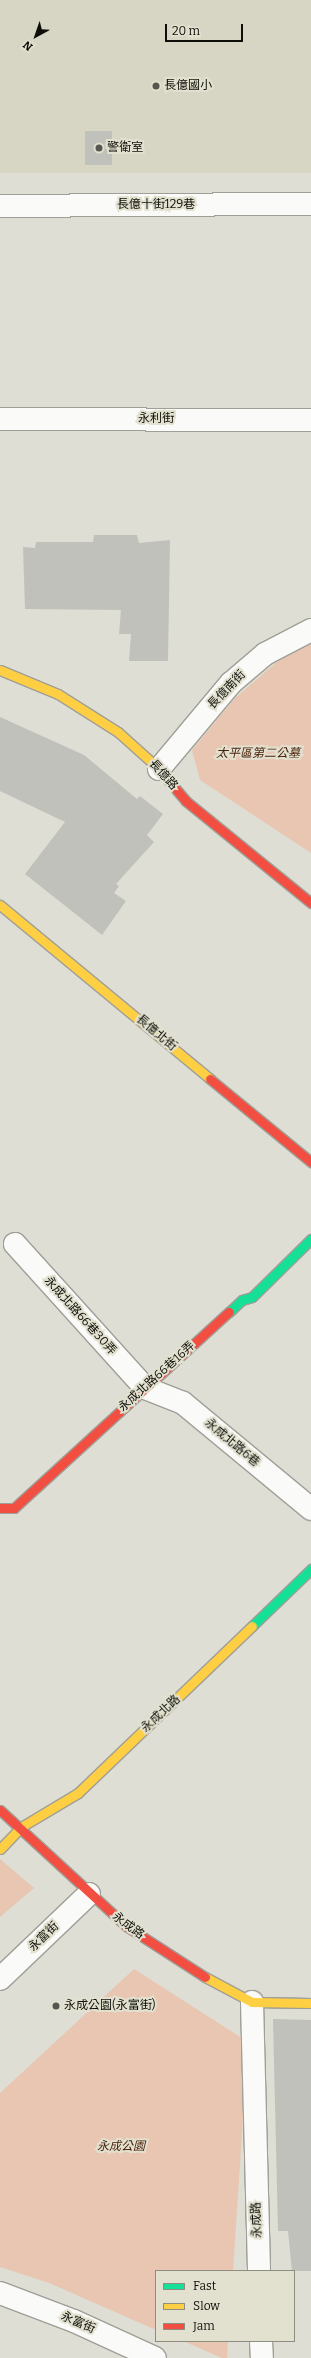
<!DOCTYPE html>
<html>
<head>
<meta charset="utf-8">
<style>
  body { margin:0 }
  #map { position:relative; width:311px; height:2358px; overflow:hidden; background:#deded4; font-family:Bitter,"Noto Sans TC",serif }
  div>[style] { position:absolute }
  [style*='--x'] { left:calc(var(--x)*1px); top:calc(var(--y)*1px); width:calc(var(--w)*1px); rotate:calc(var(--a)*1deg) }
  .built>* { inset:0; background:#d7d6c4; transform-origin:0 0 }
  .green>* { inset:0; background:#e8c6b2 }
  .building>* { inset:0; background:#c0c1bb; transform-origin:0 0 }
  .roads { filter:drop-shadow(1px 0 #9f9f98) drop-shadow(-1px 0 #9f9f98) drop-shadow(0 1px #9f9f98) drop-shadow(0 -1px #9f9f98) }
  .street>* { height:22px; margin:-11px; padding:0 11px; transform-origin:11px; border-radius:11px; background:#fafaf9 }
  .fast>* { height:9px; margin:-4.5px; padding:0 4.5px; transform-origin:4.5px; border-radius:4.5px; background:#16e098 }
  .slow>* { height:9px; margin:-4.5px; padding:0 4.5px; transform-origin:4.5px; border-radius:4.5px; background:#ffcf43 }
  .jam>* { height:9px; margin:-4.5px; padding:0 4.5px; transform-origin:4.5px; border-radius:4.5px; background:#f24e42 }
  .dots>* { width:11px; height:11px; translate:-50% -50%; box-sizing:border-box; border:2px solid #e2e1d0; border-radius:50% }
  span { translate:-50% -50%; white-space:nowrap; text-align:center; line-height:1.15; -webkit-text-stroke:4px #e2e1d0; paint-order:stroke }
  .poi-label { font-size:12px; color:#0e0e08 }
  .left { translate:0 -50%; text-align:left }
  .street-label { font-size:12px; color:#0e0e08 }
  .park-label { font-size:12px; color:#4b220b; font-style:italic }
  .legend { position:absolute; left:155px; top:2270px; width:140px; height:72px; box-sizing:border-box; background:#e2e1d0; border:1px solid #8d8d80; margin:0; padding:5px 7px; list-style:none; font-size:12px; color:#0e0e08 }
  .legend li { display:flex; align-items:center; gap:8px; height:20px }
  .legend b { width:20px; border:1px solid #8d8d80 }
  .north { position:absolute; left:16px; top:16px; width:40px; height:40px; -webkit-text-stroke:3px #e2e1d0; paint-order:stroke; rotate:220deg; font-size:11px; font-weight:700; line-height:16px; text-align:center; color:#0e0e08 }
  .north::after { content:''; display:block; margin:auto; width:14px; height:18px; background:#0e0e08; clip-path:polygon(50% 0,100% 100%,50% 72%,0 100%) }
  .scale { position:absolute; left:165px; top:24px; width:78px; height:18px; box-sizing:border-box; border:2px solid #0e0e08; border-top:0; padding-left:5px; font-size:12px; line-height:14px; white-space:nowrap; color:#0e0e08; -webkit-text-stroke:3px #e2e1d0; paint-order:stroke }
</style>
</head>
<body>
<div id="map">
  <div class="built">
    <i style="left:0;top:0;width:311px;height:173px"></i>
  </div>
  <div class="green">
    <i style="clip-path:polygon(311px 641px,311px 853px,200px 780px,192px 750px,235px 698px,292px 649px)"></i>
    <i style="clip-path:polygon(0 1859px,34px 1888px,0 1917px)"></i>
    <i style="clip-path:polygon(134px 1969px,248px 2042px,233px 2271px,156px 2271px,156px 2330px,49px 2283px,0 2267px,0 2093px)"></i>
    <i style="clip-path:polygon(183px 2341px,228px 2341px,227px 2358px,222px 2358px)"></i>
  </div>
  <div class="building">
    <i style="left:85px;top:131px;width:27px;height:34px"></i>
    <i style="clip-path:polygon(94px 535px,137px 535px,139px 543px,170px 540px,168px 661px,129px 661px,131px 634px,119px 634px,121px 610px,25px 609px,23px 547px,35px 548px,36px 542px,93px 542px)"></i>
    <i style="clip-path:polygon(0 717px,84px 755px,137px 799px,140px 796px,163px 814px,147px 835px,154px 842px,116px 884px,119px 886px,114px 893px,126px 901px,102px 935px,25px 874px,65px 822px,0 791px)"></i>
    <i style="clip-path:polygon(273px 2019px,311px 2020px,311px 2271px,292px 2271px,288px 2231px,278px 2231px)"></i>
  </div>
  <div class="roads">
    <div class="street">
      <i style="--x:0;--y:206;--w:311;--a:-0.4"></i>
      <i style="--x:0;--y:419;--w:311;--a:0.2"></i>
      <i style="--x:159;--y:769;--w:112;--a:-50.1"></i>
      <i style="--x:231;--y:683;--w:45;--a:-40.5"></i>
      <i style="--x:265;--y:654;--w:52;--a:-27.6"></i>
      <i style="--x:15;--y:1244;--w:194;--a:47.9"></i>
      <i style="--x:145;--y:1388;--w:41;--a:21.5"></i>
      <i style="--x:183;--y:1403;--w:166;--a:39.6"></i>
      <i style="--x:0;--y:1979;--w:123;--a:-43.7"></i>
      <i style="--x:252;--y:2002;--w:269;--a:88.5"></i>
      <i style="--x:0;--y:2293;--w:79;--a:20.7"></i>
      <i style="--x:74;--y:2321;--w:89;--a:24.6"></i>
      <i style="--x:261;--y:2341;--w:17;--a:87"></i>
    </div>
    <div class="fast">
      <i style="--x:229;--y:1312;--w:18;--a:-43"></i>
      <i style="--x:242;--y:1300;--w:10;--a:-17"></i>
      <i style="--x:252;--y:1297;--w:83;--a:-44.5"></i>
      <i style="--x:252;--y:1626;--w:82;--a:-44"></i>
    </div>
    <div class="slow">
      <i style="--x:0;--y:670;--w:63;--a:22.5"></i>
      <i style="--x:58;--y:694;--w:71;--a:32.3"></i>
      <i style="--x:118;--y:732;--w:52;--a:41.9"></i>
      <i style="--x:0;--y:905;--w:273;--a:39.6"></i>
      <i style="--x:0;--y:1849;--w:30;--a:-46"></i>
      <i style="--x:21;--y:1827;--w:66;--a:-30.8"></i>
      <i style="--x:78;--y:1793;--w:241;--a:-43.8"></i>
      <i style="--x:205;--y:1977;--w:53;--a:28"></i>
      <i style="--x:252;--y:2002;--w:59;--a:1"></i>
    </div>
    <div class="jam">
      <i style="--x:157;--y:767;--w:45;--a:49.5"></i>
      <i style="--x:186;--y:801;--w:161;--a:39.2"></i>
      <i style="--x:210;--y:1079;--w:131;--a:39.4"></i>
      <i style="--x:0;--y:1508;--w:14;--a:0"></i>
      <i style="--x:14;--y:1508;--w:291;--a:-42.4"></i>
      <i style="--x:0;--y:1810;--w:171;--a:42.6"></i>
      <i style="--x:126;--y:1926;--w:94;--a:32.8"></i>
    </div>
  </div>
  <div class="dots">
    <i style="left:156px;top:86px;background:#57574f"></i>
    <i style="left:99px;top:148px;background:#57574f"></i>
    <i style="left:56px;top:2006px;background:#57574f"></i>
  </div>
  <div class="poi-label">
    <span class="left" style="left:164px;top:86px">長億國小</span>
    <span class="left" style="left:107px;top:148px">警衛室</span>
    <span class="left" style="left:64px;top:2006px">永成公園(永富街)</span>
  </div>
  <div class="street-label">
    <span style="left:156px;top:205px">長億十街129巷</span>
    <span style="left:156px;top:419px">永利街</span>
    <span style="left:227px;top:690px;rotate:-46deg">長億南街</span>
    <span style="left:163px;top:775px;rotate:48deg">長億路</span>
    <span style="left:156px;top:1033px;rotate:40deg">長億北街</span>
    <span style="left:80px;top:1316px;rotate:48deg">永成北路66巷30弄</span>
    <span style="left:157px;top:1377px;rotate:-42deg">永成北路66巷16弄</span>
    <span style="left:232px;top:1443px;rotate:40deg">永成北路6巷</span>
    <span style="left:161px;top:1714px;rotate:-43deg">永成北路</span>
    <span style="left:128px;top:1926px;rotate:37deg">永成路</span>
    <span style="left:44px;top:1937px;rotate:-44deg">永富街</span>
    <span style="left:257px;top:2220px;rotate:-92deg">永成路</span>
    <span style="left:78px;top:2323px;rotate:23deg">永富街</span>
  </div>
  <div class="park-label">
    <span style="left:258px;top:754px">太平區第二公墓</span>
    <span style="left:121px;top:2147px">永成公園</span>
  </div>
  <ul class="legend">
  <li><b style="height:5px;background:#16e098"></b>Fast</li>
  <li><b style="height:5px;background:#ffcf43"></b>Slow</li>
  <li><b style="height:5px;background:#f24e42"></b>Jam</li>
  </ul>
  <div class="north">N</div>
  <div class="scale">20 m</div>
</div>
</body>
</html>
